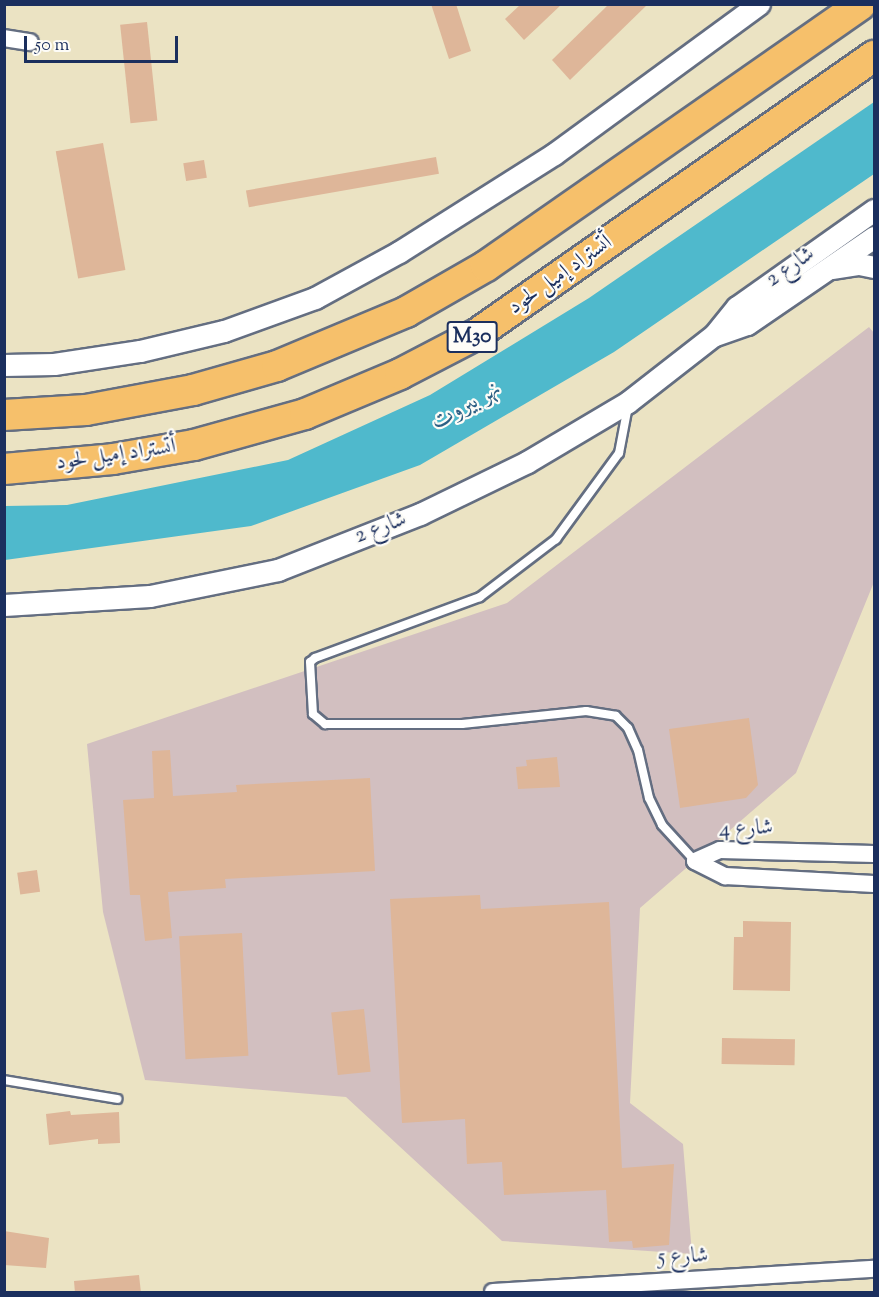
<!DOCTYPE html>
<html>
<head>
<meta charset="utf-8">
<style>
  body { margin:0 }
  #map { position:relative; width:879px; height:1297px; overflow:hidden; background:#ebe3c3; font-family:"Sorts Mill Goudy",Amiri,serif }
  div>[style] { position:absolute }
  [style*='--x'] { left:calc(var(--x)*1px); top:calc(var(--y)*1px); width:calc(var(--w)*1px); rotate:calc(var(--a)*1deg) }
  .industrial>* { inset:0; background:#d2bfc0 }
  .water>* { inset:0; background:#4fb9cc }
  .building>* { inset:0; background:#deb699; transform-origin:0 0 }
  .roads { filter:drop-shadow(2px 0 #646e81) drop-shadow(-2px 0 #646e81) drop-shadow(0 2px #646e81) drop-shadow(0 -2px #646e81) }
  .service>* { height:8px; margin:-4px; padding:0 4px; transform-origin:4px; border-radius:4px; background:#fff }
  .minor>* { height:16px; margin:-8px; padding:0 8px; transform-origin:8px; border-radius:8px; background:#fff }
  .tertiary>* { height:21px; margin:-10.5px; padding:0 10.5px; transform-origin:10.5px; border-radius:10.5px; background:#fff }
  .motorway>* { height:30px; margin:-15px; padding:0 15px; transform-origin:15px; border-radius:15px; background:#f6c06b }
  span { translate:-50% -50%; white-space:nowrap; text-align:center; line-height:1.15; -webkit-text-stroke:4.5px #fdfcf7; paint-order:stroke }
  .shield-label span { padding:2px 4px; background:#fdfcf7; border:2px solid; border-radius:4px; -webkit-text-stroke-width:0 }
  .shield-label { font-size:21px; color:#1b2f5e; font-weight:700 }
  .street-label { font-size:22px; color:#1b2f5e }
  .water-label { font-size:24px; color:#2d5f84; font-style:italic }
  .frame { position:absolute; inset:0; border:6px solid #1b2f5e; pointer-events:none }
  .scale { position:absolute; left:24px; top:36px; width:154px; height:27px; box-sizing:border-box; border:3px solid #1b2f5e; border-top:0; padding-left:8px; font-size:18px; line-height:21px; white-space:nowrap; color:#1b2f5e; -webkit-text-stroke:4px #fdfcf7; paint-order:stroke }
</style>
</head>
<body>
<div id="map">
  <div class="industrial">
    <i style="clip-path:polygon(869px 327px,874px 333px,874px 582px,796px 773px,640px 908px,630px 1103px,683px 1144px,692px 1254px,502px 1241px,346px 1097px,145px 1080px,103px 912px,87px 744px,507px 603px)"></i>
  </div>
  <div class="water">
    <i style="clip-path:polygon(874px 102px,874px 174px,614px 352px,420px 465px,251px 526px,5px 560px,5px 506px,67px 505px,288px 460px,430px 395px,589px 298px)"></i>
  </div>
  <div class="building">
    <i style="clip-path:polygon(431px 4px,456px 4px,471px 51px,449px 59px)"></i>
    <i style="clip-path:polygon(521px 4px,562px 4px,524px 40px,505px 19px)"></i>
    <i style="clip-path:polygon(609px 4px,648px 4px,570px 80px,552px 60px)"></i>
    <i style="left:147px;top:22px;width:99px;height:27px;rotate:84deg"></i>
    <i style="left:103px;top:143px;width:129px;height:48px;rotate:80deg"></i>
    <i style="left:436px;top:157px;width:17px;height:193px;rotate:80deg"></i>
    <i style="left:204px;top:160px;width:18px;height:21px;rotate:81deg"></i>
    <i style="clip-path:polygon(749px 718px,758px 785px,746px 798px,680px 808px,669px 729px)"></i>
    <i style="clip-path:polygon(170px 750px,173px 796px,237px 792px,236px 785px,370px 778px,375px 871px,225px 879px,226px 888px,168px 892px,172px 938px,145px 941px,140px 895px,130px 895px,123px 800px,154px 798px,152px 751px)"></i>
    <i style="clip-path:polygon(557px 757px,560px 787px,518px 789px,516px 767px,527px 766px,526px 760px)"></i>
    <i style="left:37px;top:870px;width:22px;height:20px;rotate:82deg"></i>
    <i style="clip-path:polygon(480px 895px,481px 909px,609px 902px,622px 1168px,674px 1164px,669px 1245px,633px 1248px,632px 1241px,609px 1242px,606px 1190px,504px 1195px,502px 1162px,467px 1164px,465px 1119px,402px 1123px,390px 899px)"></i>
    <i style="clip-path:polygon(743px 921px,791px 922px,790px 991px,733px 990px,734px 937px,743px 937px)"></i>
    <i style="left:242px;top:933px;width:123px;height:63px;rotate:87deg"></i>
    <i style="left:364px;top:1009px;width:63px;height:33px;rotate:84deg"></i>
    <i style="left:722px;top:1038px;width:73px;height:26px;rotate:1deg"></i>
    <i style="clip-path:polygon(70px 1111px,71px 1115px,119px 1112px,120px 1143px,98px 1144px,98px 1139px,49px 1145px,46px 1114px)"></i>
    <i style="clip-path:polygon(4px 1231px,49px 1238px,46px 1268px,4px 1265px)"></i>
    <i style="clip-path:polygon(139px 1275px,141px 1293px,75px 1293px,74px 1281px)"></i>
  </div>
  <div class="roads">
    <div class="service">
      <i style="--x:628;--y:406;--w:48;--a:100.8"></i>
      <i style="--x:619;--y:453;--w:107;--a:126.2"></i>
      <i style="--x:556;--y:539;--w:96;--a:142.7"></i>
      <i style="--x:480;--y:597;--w:176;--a:159.7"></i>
      <i style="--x:315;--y:658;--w:6;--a:141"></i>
      <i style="--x:310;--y:662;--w:52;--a:86.7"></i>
      <i style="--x:313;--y:714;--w:16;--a:40"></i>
      <i style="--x:325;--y:724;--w:137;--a:0"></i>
      <i style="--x:462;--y:724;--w:125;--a:-6"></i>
      <i style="--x:586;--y:711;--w:30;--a:9"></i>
      <i style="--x:616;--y:716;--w:17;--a:45"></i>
      <i style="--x:628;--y:728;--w:24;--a:66"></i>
      <i style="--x:638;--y:750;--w:49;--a:77.1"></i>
      <i style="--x:649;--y:798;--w:30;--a:64"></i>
      <i style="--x:662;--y:825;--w:49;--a:47.5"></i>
      <i style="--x:4;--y:1080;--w:115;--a:9.5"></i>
    </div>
    <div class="minor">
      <i style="--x:4;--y:38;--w:26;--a:9"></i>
      <i style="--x:695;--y:861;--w:34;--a:27"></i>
      <i style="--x:725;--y:876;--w:149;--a:3.1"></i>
      <i style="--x:695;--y:861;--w:27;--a:-24"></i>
      <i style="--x:720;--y:850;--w:154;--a:1.5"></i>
      <i style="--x:493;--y:1292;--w:382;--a:-3.5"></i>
    </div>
    <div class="tertiary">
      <i style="--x:833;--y:268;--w:26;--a:-9"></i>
      <i style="--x:859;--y:264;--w:15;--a:11"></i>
      <i style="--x:715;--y:335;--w:34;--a:-19"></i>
      <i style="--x:747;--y:324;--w:154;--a:-34.4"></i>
      <i style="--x:4;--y:365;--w:50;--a:-1.1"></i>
      <i style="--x:54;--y:364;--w:87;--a:-8.6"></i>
      <i style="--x:140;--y:351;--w:86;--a:-13.4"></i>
      <i style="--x:224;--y:331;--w:97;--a:-19.9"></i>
      <i style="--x:315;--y:298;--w:96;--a:-28.7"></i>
      <i style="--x:399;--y:252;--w:183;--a:-32.3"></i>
      <i style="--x:554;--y:154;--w:254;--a:-36.2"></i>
      <i style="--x:4;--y:605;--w:146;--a:-3.5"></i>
      <i style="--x:150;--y:596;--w:131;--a:-11.5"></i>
      <i style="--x:278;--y:570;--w:153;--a:-21.5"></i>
      <i style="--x:420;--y:514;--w:119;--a:-25.9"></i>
      <i style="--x:527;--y:462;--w:117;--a:-30.7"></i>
      <i style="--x:628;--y:402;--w:109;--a:-37.9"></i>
      <i style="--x:714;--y:335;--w:36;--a:-51"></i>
      <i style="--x:737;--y:307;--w:168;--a:-35.3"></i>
    </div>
    <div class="motorway">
      <i style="--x:4;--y:415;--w:82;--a:-3.5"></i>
      <i style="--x:86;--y:410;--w:109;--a:-10.6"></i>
      <i style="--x:193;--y:390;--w:87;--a:-15.9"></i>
      <i style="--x:277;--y:366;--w:140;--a:-22.7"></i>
      <i style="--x:406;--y:312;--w:92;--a:-29.9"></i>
      <i style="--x:486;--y:266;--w:457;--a:-34.9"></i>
      <i style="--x:4;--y:469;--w:109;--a:-5.2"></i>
      <i style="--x:113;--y:459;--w:82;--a:-9.8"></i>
      <i style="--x:194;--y:445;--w:115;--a:-15.6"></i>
      <i style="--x:305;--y:414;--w:103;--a:-22.8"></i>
      <i style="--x:400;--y:374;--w:87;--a:-27.5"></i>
      <i style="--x:477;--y:334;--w:485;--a:-35"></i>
    </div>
  </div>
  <div class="shield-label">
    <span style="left:472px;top:337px">M30</span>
  </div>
  <div class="street-label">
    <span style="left:791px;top:268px;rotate:-35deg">شارع 2</span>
    <span style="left:561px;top:276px;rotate:-35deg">أتستراد إميل لحود</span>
    <span style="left:116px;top:456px;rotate:-8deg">أتستراد إميل لحود</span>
    <span style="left:381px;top:529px;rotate:-21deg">شارع 2</span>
    <span style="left:746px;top:830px;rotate:-3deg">شارع 4</span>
    <span style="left:683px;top:1258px;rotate:-3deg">شارع 5</span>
  </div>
  <div class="water-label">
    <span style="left:467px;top:406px;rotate:-30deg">نهر بيروت</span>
  </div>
  <div class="frame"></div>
  <div class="scale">50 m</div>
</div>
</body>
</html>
